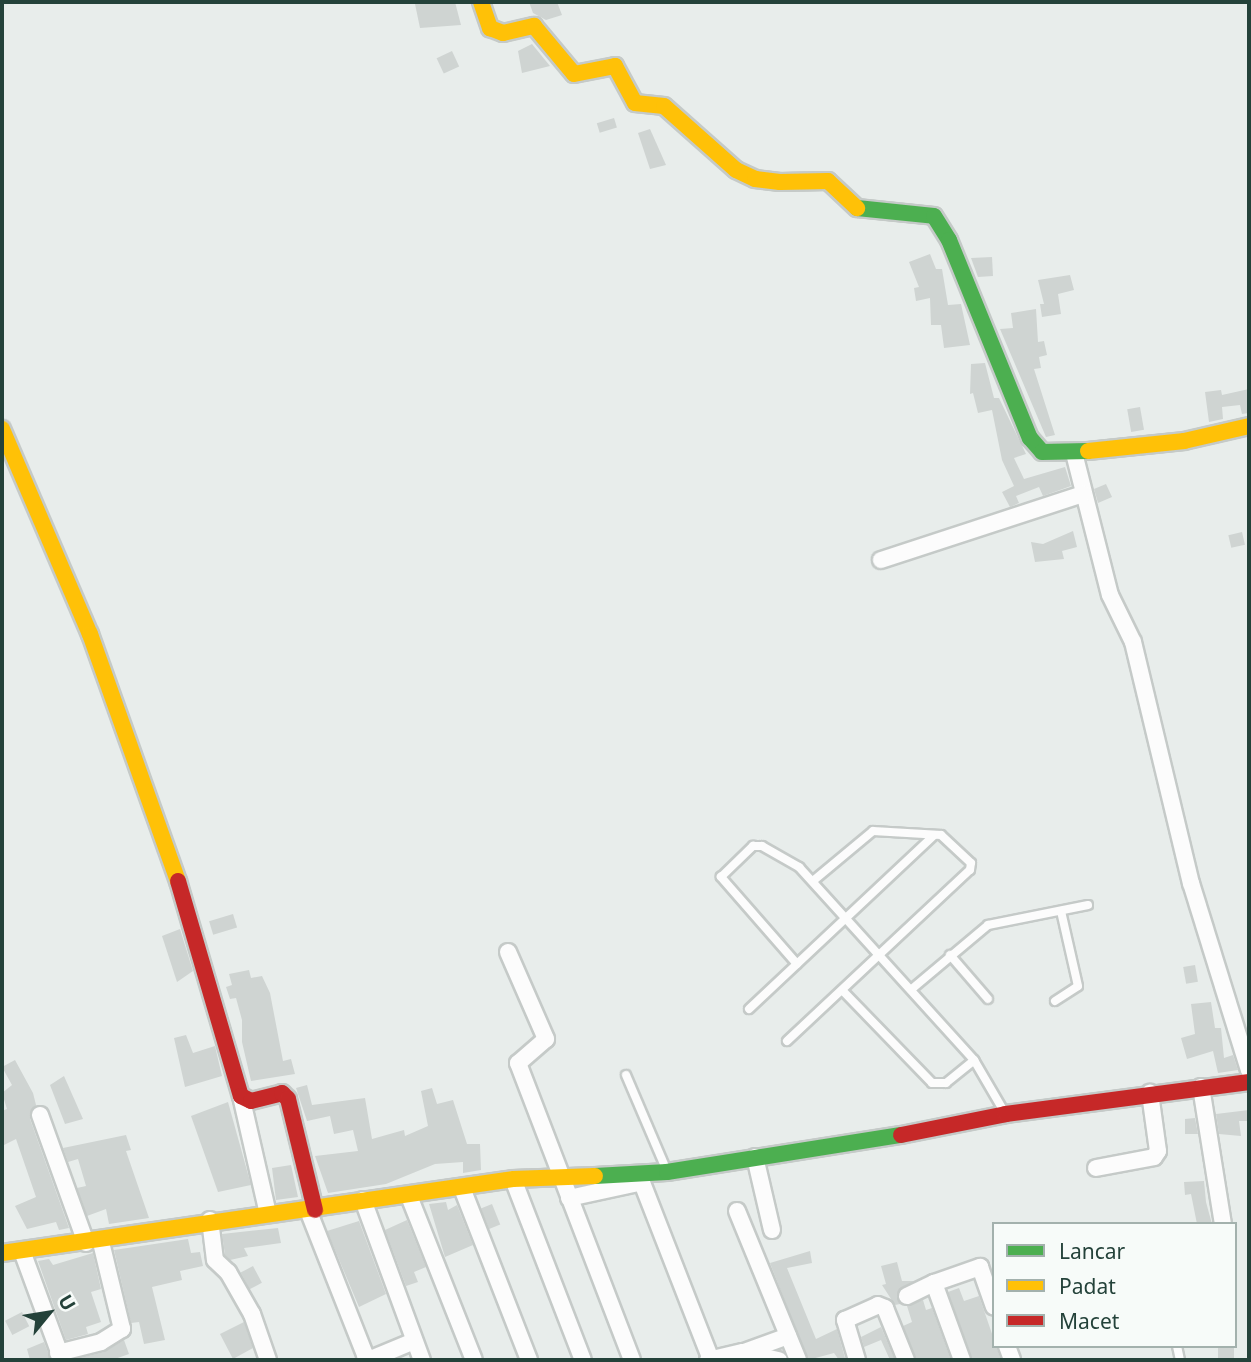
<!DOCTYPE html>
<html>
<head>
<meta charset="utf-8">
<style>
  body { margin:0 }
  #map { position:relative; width:1251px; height:1362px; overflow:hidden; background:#e8edeb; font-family:"Noto Sans",sans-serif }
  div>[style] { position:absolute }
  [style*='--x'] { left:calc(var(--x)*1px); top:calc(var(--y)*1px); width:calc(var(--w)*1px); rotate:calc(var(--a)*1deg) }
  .building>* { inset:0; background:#cfd4d2; transform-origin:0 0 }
  .roads { filter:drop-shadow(2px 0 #c5cac8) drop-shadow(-2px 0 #c5cac8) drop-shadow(0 2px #c5cac8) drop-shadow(0 -2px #c5cac8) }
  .lane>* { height:8px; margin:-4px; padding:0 4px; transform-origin:4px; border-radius:4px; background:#fcfcfc }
  .street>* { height:16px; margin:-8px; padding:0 8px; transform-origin:8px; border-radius:8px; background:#fcfcfc }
  .fast>* { height:16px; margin:-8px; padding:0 8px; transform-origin:8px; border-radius:8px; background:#4caf50 }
  .slow>* { height:16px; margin:-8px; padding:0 8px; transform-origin:8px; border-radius:8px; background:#ffc107 }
  .jam>* { height:16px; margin:-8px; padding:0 8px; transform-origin:8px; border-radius:8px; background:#c62828 }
  span { translate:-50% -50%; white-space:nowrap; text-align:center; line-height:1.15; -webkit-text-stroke:5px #f7fbf9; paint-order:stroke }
  .frame { position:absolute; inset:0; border:4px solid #24423a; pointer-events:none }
  .legend { position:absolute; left:992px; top:1222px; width:245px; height:126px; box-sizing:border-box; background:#f7fbf9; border:2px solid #a3b1ad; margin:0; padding:9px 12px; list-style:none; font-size:21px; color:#24423a }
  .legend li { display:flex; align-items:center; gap:14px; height:35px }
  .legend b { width:35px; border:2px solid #a3b1ad }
  .north { position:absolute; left:14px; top:1278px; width:70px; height:70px; -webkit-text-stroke:5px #f7fbf9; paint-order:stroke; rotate:60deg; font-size:19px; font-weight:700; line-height:28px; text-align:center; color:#24423a }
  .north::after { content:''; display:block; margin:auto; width:24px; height:32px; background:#24423a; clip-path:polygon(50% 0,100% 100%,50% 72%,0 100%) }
</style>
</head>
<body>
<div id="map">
  <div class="building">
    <i style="clip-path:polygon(455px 2px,461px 25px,420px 28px,415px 4px)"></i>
    <i style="clip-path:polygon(529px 2px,557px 2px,562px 15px,546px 20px,533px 13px)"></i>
    <i style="clip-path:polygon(532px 44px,550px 66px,522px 73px,518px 51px)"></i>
    <i style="left:452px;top:51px;width:17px;height:17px;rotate:65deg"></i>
    <i style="left:614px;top:118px;width:10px;height:18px;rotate:73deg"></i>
    <i style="clip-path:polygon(650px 129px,666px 165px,650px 169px,638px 133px)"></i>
    <i style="clip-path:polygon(930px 254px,936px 269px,942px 269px,948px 305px,961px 304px,970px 345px,944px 348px,941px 325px,931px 325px,930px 298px,916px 301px,914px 288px,919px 287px,909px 262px)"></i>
    <i style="clip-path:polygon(992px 257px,993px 276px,978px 277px,971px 258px)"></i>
    <i style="clip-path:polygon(1070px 275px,1074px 290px,1058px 294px,1061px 314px,1042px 317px,1040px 304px,1044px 304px,1038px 280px)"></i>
    <i style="clip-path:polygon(1036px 309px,1038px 342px,1044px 341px,1047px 355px,1039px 357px,1041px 368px,1034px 369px,1055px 435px,1046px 437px,1000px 329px,1013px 328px,1011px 313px)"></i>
    <i style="clip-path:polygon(985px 363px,994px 398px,999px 398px,1026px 454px,1014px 458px,1024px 479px,1065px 467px,1071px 486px,1043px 496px,1039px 487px,1016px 496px,1019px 503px,1010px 507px,1002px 492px,1014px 486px,1002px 460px,992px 410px,978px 413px,973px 393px,970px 394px,971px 364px)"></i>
    <i style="clip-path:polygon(1249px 389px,1249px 413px,1242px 414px,1240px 405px,1222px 407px,1223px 419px,1209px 422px,1205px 392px,1221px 390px,1222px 395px)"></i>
    <i style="left:1140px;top:407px;width:23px;height:13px;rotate:80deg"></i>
    <i style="clip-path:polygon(1106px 484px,1112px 497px,1098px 503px,1094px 489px)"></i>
    <i style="clip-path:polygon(1073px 531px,1077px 547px,1062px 551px,1064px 559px,1035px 562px,1031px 542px,1043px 544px)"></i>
    <i style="left:1242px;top:532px;width:13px;height:14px;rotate:77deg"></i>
    <i style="left:233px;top:914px;width:14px;height:25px;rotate:73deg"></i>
    <i style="clip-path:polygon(180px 929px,193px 971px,177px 982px,162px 936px)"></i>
    <i style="left:1195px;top:965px;width:17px;height:12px;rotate:80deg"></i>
    <i style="clip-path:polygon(249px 970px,251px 978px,262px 976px,270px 993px,283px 1061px,291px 1059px,295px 1074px,251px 1081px,242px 1042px,242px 1020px,236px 998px,230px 999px,226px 987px,232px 985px,229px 974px)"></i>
    <i style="clip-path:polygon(1211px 1002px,1215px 1028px,1221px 1028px,1224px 1058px,1233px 1055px,1238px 1070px,1218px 1073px,1213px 1051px,1187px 1059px,1181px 1038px,1195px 1034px,1191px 1004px)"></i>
    <i style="clip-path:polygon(186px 1035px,193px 1053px,215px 1046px,222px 1076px,185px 1087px,174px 1038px)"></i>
    <i style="clip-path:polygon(15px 1060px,33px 1093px,36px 1105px,30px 1119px,69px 1228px,59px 1230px,56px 1222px,27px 1229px,15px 1206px,36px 1197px,16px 1139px,2px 1146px,2px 1111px,7px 1109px,2px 1093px,12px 1085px,2px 1067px)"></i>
    <i style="clip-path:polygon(64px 1076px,83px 1119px,65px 1124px,50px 1085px)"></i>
    <i style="clip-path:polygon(307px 1085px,312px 1105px,365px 1098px,372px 1139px,404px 1130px,405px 1136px,428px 1126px,421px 1091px,432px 1088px,437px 1104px,453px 1100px,467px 1144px,480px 1144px,481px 1170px,463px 1173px,463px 1162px,435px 1164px,386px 1184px,328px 1193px,315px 1156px,358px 1151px,353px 1130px,334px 1134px,330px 1116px,307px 1121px,296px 1088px)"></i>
    <i style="clip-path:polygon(228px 1102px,251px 1185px,218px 1192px,191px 1116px)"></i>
    <i style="clip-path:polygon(1249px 1110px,1249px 1121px,1239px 1121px,1241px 1136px,1219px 1134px,1216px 1114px)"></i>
    <i style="clip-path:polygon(1195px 1118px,1198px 1134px,1185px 1134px,1185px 1119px)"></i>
    <i style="clip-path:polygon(126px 1135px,131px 1150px,126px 1151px,149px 1218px,109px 1224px,106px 1209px,87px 1216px,77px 1188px,86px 1186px,78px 1159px,68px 1162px,63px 1148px)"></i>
    <i style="clip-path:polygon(291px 1165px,298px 1197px,276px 1200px,272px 1168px)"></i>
    <i style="clip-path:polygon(1204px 1181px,1206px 1202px,1212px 1224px,1197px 1224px,1191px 1194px,1185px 1195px,1184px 1182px)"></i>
    <i style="clip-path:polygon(446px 1202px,448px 1210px,457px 1205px,473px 1245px,445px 1257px,429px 1204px)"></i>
    <i style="left:492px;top:1204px;width:22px;height:12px;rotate:68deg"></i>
    <i style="clip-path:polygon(407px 1220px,426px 1267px,414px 1272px,418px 1282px,406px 1286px,385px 1230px)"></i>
    <i style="clip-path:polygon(359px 1221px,386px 1294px,359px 1307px,327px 1231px)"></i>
    <i style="clip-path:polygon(278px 1228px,281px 1243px,244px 1248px,248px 1256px,230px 1260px,225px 1255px,222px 1234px)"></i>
    <i style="clip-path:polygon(188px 1239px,191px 1253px,200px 1252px,203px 1266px,180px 1271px,182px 1280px,152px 1287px,165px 1340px,144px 1344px,139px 1322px,131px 1323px,114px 1250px)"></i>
    <i style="clip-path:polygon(810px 1251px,812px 1263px,787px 1268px,816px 1339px,837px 1329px,845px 1358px,839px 1360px,834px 1353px,808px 1360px,770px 1263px)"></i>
    <i style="clip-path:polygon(93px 1253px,101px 1289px,91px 1292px,101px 1322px,86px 1327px,88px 1334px,66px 1340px,38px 1261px,49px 1259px,53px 1265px)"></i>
    <i style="clip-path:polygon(897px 1262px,902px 1281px,914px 1281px,899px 1290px,900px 1304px,895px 1305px,882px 1285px,886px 1284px,881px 1266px)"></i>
    <i style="left:253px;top:1266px;width:19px;height:14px;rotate:62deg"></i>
    <i style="clip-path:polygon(959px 1288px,964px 1301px,979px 1296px,1001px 1360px,972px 1360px,948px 1292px)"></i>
    <i style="clip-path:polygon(923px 1300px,926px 1310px,932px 1308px,951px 1360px,916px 1360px,903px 1326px,912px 1322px,907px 1306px)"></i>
    <i style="left:22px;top:1312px;width:16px;height:19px;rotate:63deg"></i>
    <i style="clip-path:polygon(244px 1322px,253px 1348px,233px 1359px,220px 1334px)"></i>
    <i style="clip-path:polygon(881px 1327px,895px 1360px,890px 1360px,881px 1340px,864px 1347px,861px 1337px)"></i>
    <i style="clip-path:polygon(124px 1340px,129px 1354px,112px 1360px,72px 1360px,104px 1352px)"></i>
    <i style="clip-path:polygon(44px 1342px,51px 1360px,30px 1360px,27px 1349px)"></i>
    <i style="left:1218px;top:1346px;width:16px;height:14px"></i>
  </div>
  <div class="roads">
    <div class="lane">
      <i style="--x:950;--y:955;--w:58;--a:49.2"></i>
      <i style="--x:797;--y:964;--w:116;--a:-131.1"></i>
      <i style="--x:721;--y:877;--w:45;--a:-44.1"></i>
      <i style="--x:753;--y:846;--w:9;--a:0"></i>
      <i style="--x:762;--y:846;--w:43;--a:29.6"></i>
      <i style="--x:799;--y:867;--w:261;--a:47.8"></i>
      <i style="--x:974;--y:1060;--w:61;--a:59.7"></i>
      <i style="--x:913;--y:988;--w:98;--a:-40"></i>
      <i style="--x:988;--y:925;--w:102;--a:-11.3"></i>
      <i style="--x:842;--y:990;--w:129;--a:45.9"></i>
      <i style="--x:932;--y:1083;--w:14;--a:0"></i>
      <i style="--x:946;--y:1083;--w:36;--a:-39"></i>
      <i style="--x:1055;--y:1001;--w:27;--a:-33"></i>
      <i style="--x:1078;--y:986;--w:77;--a:-102.8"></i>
      <i style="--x:749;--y:1009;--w:254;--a:-43.2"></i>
      <i style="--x:787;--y:1041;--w:250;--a:-43.1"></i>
      <i style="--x:970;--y:870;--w:7;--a:-82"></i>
      <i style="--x:971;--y:863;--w:41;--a:-137"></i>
      <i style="--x:941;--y:835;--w:68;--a:-176.6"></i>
      <i style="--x:873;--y:831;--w:78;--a:140.2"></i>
      <i style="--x:626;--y:1075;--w:102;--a:66.9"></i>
      <i style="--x:1177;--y:1346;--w:14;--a:78"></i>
    </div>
    <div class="street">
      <i style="--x:1074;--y:453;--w:146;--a:75.8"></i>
      <i style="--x:1110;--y:595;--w:52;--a:63.9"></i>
      <i style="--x:1133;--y:642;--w:248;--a:76.5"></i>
      <i style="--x:1191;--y:883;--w:196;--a:72.8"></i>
      <i style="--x:881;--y:560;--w:213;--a:-18.1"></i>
      <i style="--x:508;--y:952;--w:95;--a:66.4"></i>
      <i style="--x:546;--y:1039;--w:37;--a:139"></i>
      <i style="--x:518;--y:1063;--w:318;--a:69"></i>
      <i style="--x:1201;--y:1087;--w:139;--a:80.9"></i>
      <i style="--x:241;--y:1096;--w:121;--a:77.1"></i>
      <i style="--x:40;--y:1115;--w:136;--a:70.2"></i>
      <i style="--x:755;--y:1157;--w:75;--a:76.9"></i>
      <i style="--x:1096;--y:1168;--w:59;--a:-10.7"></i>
      <i style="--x:1154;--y:1157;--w:7;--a:-56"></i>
      <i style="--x:1158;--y:1151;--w:59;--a:-97.9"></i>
      <i style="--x:639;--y:1175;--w:199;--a:68.7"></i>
      <i style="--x:513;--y:1179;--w:194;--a:68.9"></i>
      <i style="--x:462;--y:1188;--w:185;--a:68.7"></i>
      <i style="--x:409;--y:1196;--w:176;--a:68.4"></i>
      <i style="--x:569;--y:1198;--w:71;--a:-12.3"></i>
      <i style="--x:363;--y:1200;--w:171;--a:69.8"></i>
      <i style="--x:308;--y:1210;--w:156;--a:68.5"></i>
      <i style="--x:365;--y:1355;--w:7;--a:34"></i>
      <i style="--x:371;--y:1359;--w:47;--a:-22.7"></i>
      <i style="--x:737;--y:1211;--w:161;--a:67.7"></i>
      <i style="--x:210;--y:1220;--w:40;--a:82.9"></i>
      <i style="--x:215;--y:1260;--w:18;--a:43"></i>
      <i style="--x:228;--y:1272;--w:48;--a:60.3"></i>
      <i style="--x:252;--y:1314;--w:49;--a:70.8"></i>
      <i style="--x:22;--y:1251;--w:116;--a:69.8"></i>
      <i style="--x:907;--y:1296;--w:30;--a:-26"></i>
      <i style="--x:1007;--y:1346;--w:15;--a:70"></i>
      <i style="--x:744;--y:1352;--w:47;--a:-20"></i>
      <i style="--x:58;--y:1353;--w:44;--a:-14.3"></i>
      <i style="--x:101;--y:1342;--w:25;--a:-32"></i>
      <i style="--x:122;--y:1329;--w:89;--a:-103.6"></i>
      <i style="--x:708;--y:1360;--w:36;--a:-13"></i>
      <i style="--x:743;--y:1352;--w:37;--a:13"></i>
      <i style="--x:857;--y:1360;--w:42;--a:-106.7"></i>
      <i style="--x:845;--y:1320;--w:36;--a:-24"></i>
      <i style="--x:878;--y:1305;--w:8;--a:23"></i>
      <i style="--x:885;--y:1308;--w:56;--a:68"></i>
      <i style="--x:962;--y:1360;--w:82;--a:-110"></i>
      <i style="--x:934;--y:1283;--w:49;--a:-19.2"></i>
      <i style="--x:980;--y:1267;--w:42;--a:70.7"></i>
    </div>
    <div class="fast">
      <i style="--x:857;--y:208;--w:77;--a:5.9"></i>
      <i style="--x:934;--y:216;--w:28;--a:58"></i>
      <i style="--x:949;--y:240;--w:214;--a:67.8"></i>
      <i style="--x:1030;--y:438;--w:18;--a:49"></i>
      <i style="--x:1042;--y:452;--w:46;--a:-1.2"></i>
      <i style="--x:595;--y:1176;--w:72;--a:-3.2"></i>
      <i style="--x:667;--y:1172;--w:237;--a:-9"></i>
    </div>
    <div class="slow">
      <i style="--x:481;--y:2;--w:28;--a:71"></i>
      <i style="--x:490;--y:28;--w:14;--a:21"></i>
      <i style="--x:503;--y:33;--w:32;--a:-13"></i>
      <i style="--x:534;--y:26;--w:62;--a:50.2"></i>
      <i style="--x:574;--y:74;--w:42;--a:-11"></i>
      <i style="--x:615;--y:66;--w:42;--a:61.6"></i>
      <i style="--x:635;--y:103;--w:29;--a:6"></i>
      <i style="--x:664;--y:106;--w:96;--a:41.6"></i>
      <i style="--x:736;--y:170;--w:21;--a:25"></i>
      <i style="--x:755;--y:179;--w:25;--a:7"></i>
      <i style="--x:780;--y:182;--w:48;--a:-1.2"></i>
      <i style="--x:828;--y:181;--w:40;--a:43"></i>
      <i style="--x:2;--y:429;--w:223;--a:66.8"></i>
      <i style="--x:90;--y:634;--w:262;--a:70.4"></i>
      <i style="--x:1088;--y:451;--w:97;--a:-5.9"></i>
      <i style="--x:1184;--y:441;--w:67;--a:-13"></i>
      <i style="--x:2;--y:1253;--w:516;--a:-8.24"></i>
      <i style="--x:513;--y:1179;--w:82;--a:-2.1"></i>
    </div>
    <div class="jam">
      <i style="--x:178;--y:881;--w:224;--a:73.7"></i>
      <i style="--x:241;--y:1096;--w:11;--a:27"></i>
      <i style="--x:251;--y:1101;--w:32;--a:-14"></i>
      <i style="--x:282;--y:1093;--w:8;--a:45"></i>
      <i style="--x:288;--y:1099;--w:114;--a:76.3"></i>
      <i style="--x:901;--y:1135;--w:107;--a:-11.3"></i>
      <i style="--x:1006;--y:1114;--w:245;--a:-7.5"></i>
    </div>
  </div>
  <div class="frame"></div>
  <ul class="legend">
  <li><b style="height:9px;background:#4caf50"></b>Lancar</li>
  <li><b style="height:9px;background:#ffc107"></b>Padat</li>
  <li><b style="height:9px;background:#c62828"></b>Macet</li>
  </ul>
  <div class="north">U</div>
</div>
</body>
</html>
